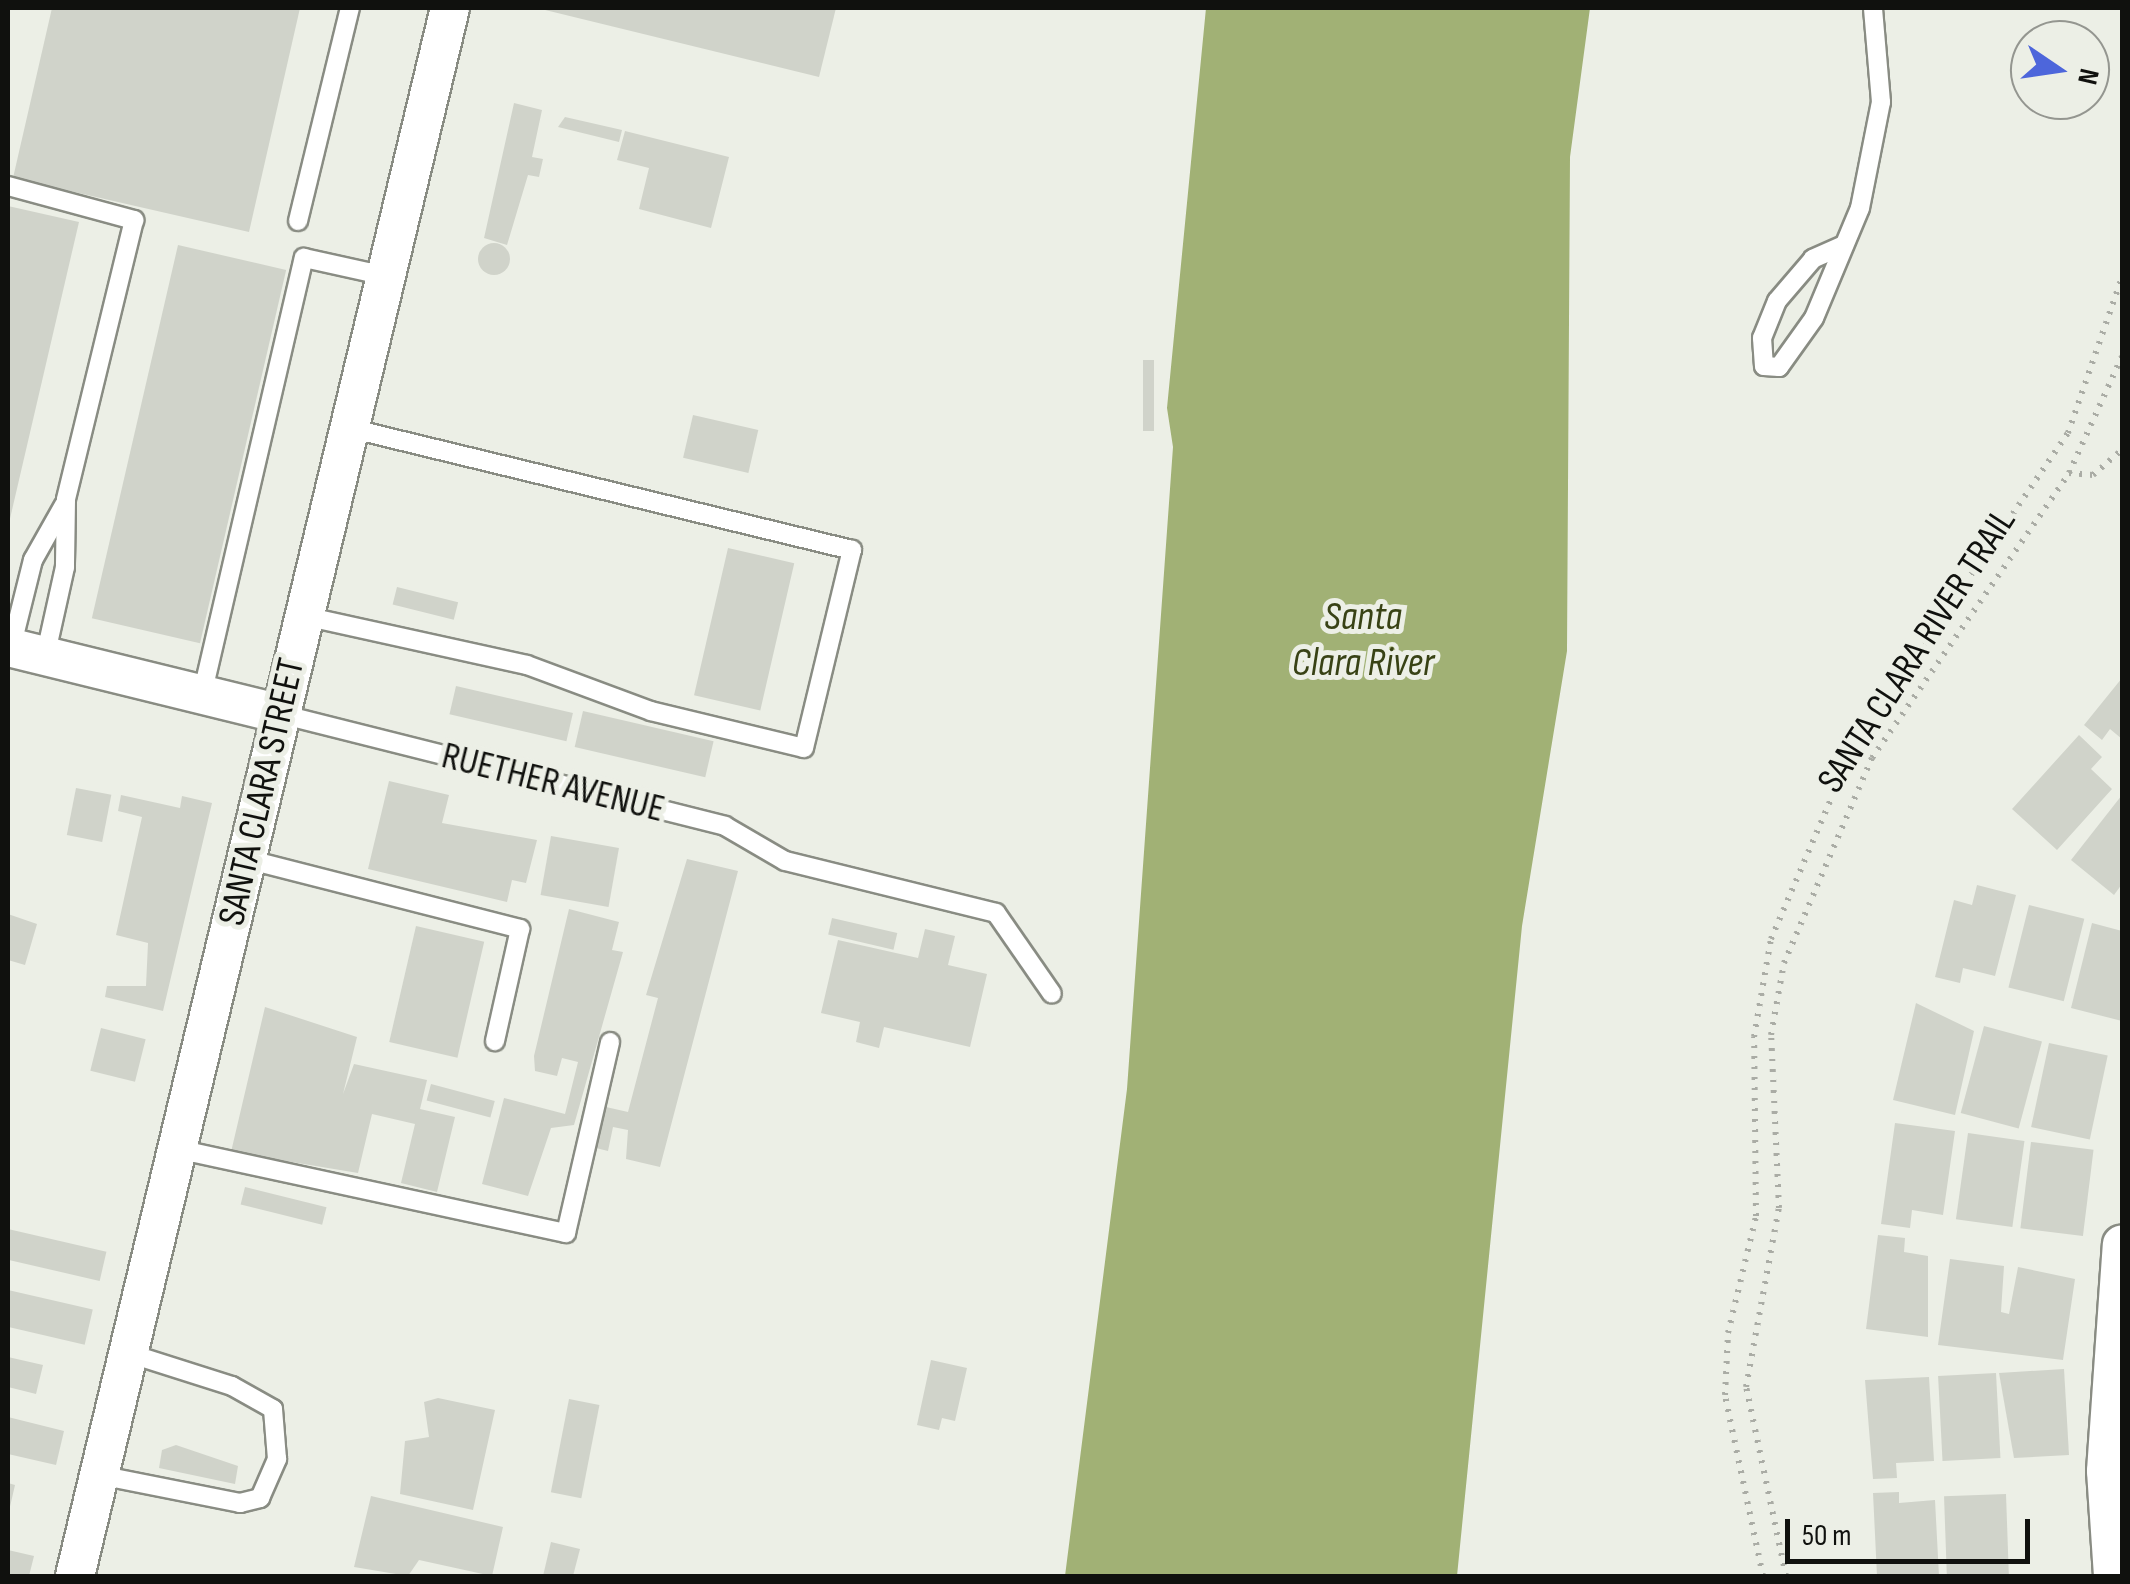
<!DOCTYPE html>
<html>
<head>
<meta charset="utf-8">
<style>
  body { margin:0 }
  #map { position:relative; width:2130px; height:1584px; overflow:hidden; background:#ecefe6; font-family:"Sofia Sans Condensed",sans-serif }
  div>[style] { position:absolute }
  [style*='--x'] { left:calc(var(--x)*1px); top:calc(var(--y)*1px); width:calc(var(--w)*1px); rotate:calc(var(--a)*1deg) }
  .water>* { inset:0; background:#a1b175 }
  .building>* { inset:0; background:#d0d3ca; transform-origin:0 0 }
  .round { border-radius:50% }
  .path>* { height:6px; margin-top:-3px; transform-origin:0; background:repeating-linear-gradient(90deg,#aaaca5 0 2.5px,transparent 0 10.5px) }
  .roads { filter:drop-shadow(2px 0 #898c83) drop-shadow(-2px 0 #898c83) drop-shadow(0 2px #898c83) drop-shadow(0 -2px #898c83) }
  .service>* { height:18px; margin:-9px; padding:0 9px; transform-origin:9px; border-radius:9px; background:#fff }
  .minor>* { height:38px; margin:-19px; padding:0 19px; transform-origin:19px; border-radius:19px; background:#fff }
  span { translate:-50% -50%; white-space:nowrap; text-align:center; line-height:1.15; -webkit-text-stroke:10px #ecefe6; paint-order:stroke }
  .street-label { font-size:38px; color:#10110e }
  .water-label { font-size:40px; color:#384215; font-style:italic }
  .frame { position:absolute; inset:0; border:10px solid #10110e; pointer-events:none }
  .north { position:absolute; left:2010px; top:20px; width:100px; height:100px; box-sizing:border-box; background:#ecefe6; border:2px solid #949690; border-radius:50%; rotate:103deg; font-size:28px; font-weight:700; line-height:40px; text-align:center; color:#10110e }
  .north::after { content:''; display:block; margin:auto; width:35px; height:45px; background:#4d66db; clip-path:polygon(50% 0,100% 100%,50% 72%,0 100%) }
  .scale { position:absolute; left:1785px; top:1519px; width:245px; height:45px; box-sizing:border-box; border:5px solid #10110e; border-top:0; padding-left:12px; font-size:30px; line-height:35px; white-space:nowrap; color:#10110e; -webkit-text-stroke:8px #ecefe6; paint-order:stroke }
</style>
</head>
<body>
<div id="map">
  <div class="water">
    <i style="clip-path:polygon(1206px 8px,1590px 8px,1570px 157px,1567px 651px,1522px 926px,1457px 1576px,1065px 1576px,1127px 1089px,1173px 447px,1167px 408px)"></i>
  </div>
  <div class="building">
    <i style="clip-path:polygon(52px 8px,300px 8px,249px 232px,13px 178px)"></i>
    <i style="clip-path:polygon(537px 8px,836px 8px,819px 77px)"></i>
    <i style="clip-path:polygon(514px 103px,542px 110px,532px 157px,543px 159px,539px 177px,528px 175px,507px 245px,484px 238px)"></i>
    <i style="clip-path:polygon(565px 117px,622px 130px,619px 142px,558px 127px)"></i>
    <i style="clip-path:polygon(625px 131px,729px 157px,711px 228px,639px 209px,649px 168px,617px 160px)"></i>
    <i style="clip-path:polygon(8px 206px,79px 222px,9px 523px,8px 523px)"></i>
    <i class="round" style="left:478px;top:243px;width:32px;height:32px"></i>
    <i style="left:178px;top:245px;width:111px;height:383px;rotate:13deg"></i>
    <i style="left:1143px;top:360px;width:11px;height:71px"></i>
    <i style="left:693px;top:415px;width:67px;height:44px;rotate:13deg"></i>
    <i style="left:728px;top:548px;width:68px;height:151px;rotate:13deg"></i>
    <i style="left:397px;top:587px;width:63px;height:18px;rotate:14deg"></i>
    <i style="clip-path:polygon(2122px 678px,2122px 739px,2110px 729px,2102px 740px,2084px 725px)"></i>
    <i style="left:456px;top:686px;width:120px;height:29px;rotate:13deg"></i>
    <i style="left:583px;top:711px;width:134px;height:37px;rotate:13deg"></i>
    <i style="clip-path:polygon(2079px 735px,2102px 757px,2091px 769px,2112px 789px,2057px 850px,2012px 809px)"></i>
    <i style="clip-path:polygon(389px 781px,449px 795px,442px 823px,537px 840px,526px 883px,512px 880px,507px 902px,368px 869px)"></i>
    <i style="left:76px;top:788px;width:36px;height:48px;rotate:11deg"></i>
    <i style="clip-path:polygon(121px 795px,180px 808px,182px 796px,212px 803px,163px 1011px,105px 997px,107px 986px,146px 986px,148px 943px,116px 935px,142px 817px,118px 811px)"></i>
    <i style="clip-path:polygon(2122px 795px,2122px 884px,2114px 895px,2071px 860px)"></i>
    <i style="left:551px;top:836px;width:69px;height:60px;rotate:10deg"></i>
    <i style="clip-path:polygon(687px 859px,738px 871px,660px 1167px,626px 1159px,628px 1130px,613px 1127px,608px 1151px,596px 1148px,606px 1107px,628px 1112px,658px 998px,646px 995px)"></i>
    <i style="clip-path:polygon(1977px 885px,2016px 895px,1995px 976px,1963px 968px,1960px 983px,1935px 977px,1954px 900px,1972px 905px)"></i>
    <i style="left:2029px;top:905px;width:57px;height:85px;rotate:14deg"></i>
    <i style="clip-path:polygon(569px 909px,619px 922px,612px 950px,623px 952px,574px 1125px,551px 1128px,528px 1196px,482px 1184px,504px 1098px,565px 1114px,578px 1062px,562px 1058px,557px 1076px,535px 1071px,534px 1056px)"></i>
    <i style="clip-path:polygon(8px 914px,37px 924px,25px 965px,8px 960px)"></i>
    <i style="left:832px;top:918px;width:67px;height:17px;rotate:13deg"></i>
    <i style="clip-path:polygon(2092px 923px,2122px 931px,2122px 1021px,2071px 1008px)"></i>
    <i style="left:416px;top:926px;width:70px;height:119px;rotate:13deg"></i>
    <i style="clip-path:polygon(925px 929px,955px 936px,948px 965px,987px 974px,970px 1047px,884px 1027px,879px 1048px,856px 1042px,860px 1022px,821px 1013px,838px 940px,918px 958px)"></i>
    <i style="clip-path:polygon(1916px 1003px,1974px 1031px,1955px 1115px,1893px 1100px)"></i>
    <i style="clip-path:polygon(265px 1007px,357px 1037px,343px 1094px,354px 1064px,427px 1080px,420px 1109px,455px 1117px,437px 1192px,401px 1183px,415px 1124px,372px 1114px,358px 1173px,231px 1152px)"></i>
    <i style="left:1984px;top:1026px;width:60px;height:90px;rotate:15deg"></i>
    <i style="left:101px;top:1028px;width:46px;height:44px;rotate:14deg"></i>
    <i style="left:2049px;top:1043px;width:60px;height:86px;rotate:12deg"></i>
    <i style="left:431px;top:1084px;width:66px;height:17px;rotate:15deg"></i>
    <i style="clip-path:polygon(1895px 1123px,1955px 1131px,1943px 1215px,1912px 1210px,1910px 1228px,1881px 1224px)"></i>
    <i style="left:1968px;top:1133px;width:57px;height:87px;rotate:8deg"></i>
    <i style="left:2031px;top:1142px;width:63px;height:87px;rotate:7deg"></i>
    <i style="left:245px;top:1187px;width:84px;height:18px;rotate:14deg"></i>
    <i style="left:8px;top:1229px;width:101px;height:30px;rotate:13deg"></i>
    <i style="clip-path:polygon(1878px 1235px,1905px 1238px,1904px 1252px,1928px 1256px,1928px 1337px,1866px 1329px)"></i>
    <i style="clip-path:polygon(1950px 1259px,2004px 1266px,2001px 1312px,2009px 1314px,2018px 1267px,2075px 1279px,2063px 1360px,1938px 1345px)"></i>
    <i style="left:8px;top:1290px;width:87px;height:36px;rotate:13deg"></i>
    <i style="clip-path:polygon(8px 1357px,43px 1365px,36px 1394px,8px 1387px)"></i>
    <i style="clip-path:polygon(931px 1360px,967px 1368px,955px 1421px,942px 1418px,939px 1430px,917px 1425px)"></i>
    <i style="clip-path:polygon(2064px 1369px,2069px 1455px,2014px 1458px,1999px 1373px)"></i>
    <i style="left:1996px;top:1373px;width:85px;height:58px;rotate:87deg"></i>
    <i style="clip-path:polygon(1929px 1377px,1934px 1461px,1896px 1463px,1897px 1478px,1873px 1479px,1865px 1380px)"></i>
    <i style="clip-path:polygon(438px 1398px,495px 1410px,473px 1510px,400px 1494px,405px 1441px,429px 1437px,424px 1402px)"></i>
    <i style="left:569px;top:1399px;width:31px;height:95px;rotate:11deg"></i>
    <i style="clip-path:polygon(8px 1417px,64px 1431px,56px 1465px,8px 1454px)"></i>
    <i style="clip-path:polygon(176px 1445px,238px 1466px,235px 1484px,159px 1468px,162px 1450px)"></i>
    <i style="clip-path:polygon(8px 1483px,15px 1485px,9px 1511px,8px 1510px)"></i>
    <i style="clip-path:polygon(1899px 1492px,1899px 1503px,1935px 1500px,1939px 1576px,1877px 1576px,1873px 1493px)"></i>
    <i style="left:2006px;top:1494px;width:82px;height:62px;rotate:88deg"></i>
    <i style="clip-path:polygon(371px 1496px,503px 1527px,492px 1576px,419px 1560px,408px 1576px,354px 1567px)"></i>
    <i style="clip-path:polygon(551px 1542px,580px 1549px,573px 1576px,543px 1576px)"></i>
    <i style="clip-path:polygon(8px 1550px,34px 1556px,29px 1576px,8px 1576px)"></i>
  </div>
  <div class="path">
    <i style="--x:2069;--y:473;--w:24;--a:5"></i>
    <i style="--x:2093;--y:475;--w:38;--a:-41"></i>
    <i style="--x:1763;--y:1576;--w:185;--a:-101.9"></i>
    <i style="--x:1725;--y:1395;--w:62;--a:-87.2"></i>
    <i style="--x:1728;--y:1333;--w:120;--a:-76.5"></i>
    <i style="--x:1756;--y:1216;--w:179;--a:-90.6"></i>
    <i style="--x:1754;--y:1037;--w:99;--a:-80.2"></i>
    <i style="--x:1771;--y:939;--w:208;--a:-66.8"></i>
    <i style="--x:1853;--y:748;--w:381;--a:-55.7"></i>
    <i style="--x:2068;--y:433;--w:165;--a:-70.9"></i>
    <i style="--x:1786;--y:1576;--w:193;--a:-101.9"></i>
    <i style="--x:1746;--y:1387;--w:182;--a:-79.6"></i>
    <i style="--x:1779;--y:1208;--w:173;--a:-92.6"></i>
    <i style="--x:1771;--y:1035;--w:73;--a:-79.8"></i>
    <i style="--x:1784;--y:963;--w:223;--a:-66.8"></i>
    <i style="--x:1872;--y:758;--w:346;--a:-55.3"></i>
    <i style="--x:2069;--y:473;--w:128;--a:-65.6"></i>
  </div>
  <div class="roads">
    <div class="service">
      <i style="--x:8;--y:186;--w:131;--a:15.1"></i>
      <i style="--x:134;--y:220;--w:288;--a:103.7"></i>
      <i style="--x:66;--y:500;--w:67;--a:90.9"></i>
      <i style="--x:65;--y:567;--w:92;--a:102.5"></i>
      <i style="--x:298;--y:221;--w:219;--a:-76.3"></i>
      <i style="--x:1844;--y:245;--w:34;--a:156"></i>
      <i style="--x:1813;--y:259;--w:55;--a:130.6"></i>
      <i style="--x:1777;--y:301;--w:40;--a:112"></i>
      <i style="--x:1762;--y:338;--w:28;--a:86"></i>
      <i style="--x:1764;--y:366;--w:15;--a:4"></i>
      <i style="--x:1779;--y:367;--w:60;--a:-54.5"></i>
      <i style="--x:1814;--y:318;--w:119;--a:-67.3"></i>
      <i style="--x:1860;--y:208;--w:108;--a:-78.8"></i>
      <i style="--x:1881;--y:102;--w:94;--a:-94.9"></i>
      <i style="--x:304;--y:616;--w:228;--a:12.4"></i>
      <i style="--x:527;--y:665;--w:132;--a:20.4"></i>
      <i style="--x:651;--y:711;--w:157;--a:13.6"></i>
      <i style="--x:804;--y:748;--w:204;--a:-76.4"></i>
      <i style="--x:852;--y:550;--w:518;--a:-166.37"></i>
      <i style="--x:11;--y:648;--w:91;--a:-76"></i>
      <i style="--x:33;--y:560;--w:63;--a:-60.6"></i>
      <i style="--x:202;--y:695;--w:449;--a:-76.9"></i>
      <i style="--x:304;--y:258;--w:84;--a:12.4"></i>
      <i style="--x:280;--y:714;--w:459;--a:14.1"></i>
      <i style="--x:725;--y:826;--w:69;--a:30.3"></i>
      <i style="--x:785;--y:861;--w:217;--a:13.8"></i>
      <i style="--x:996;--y:913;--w:98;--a:55.3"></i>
      <i style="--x:246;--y:859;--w:283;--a:14.3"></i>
      <i style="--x:520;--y:929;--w:115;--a:102.6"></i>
      <i style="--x:177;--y:1149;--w:398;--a:12.2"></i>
      <i style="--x:566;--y:1233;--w:196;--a:-77"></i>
      <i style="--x:99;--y:1475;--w:144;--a:11.2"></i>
      <i style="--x:240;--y:1503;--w:21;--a:-14"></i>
      <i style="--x:260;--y:1498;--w:43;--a:-66.4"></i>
      <i style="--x:277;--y:1459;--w:50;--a:-94.6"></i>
      <i style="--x:273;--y:1409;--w:47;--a:-150.7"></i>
      <i style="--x:232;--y:1386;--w:109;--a:-162.4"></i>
    </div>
    <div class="minor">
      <i style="--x:8;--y:647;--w:280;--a:13.8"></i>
      <i style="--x:75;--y:1576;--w:1612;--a:-76.55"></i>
      <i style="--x:2113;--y:1576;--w:105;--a:-93.8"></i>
      <i style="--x:2106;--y:1471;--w:227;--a:-86"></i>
    </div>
  </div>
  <div class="street-label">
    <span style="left:1917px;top:651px;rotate:-57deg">SANTA CLARA RIVER TRAIL</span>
    <span style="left:553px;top:783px;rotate:14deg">RUETHER AVENUE</span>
    <span style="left:262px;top:792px;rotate:-77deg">SANTA CLARA STREET</span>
  </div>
  <div class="water-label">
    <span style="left:1363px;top:640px">Santa<br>Clara River</span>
  </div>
  <div class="frame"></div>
  <div class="north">N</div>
  <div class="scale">50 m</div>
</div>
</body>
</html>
